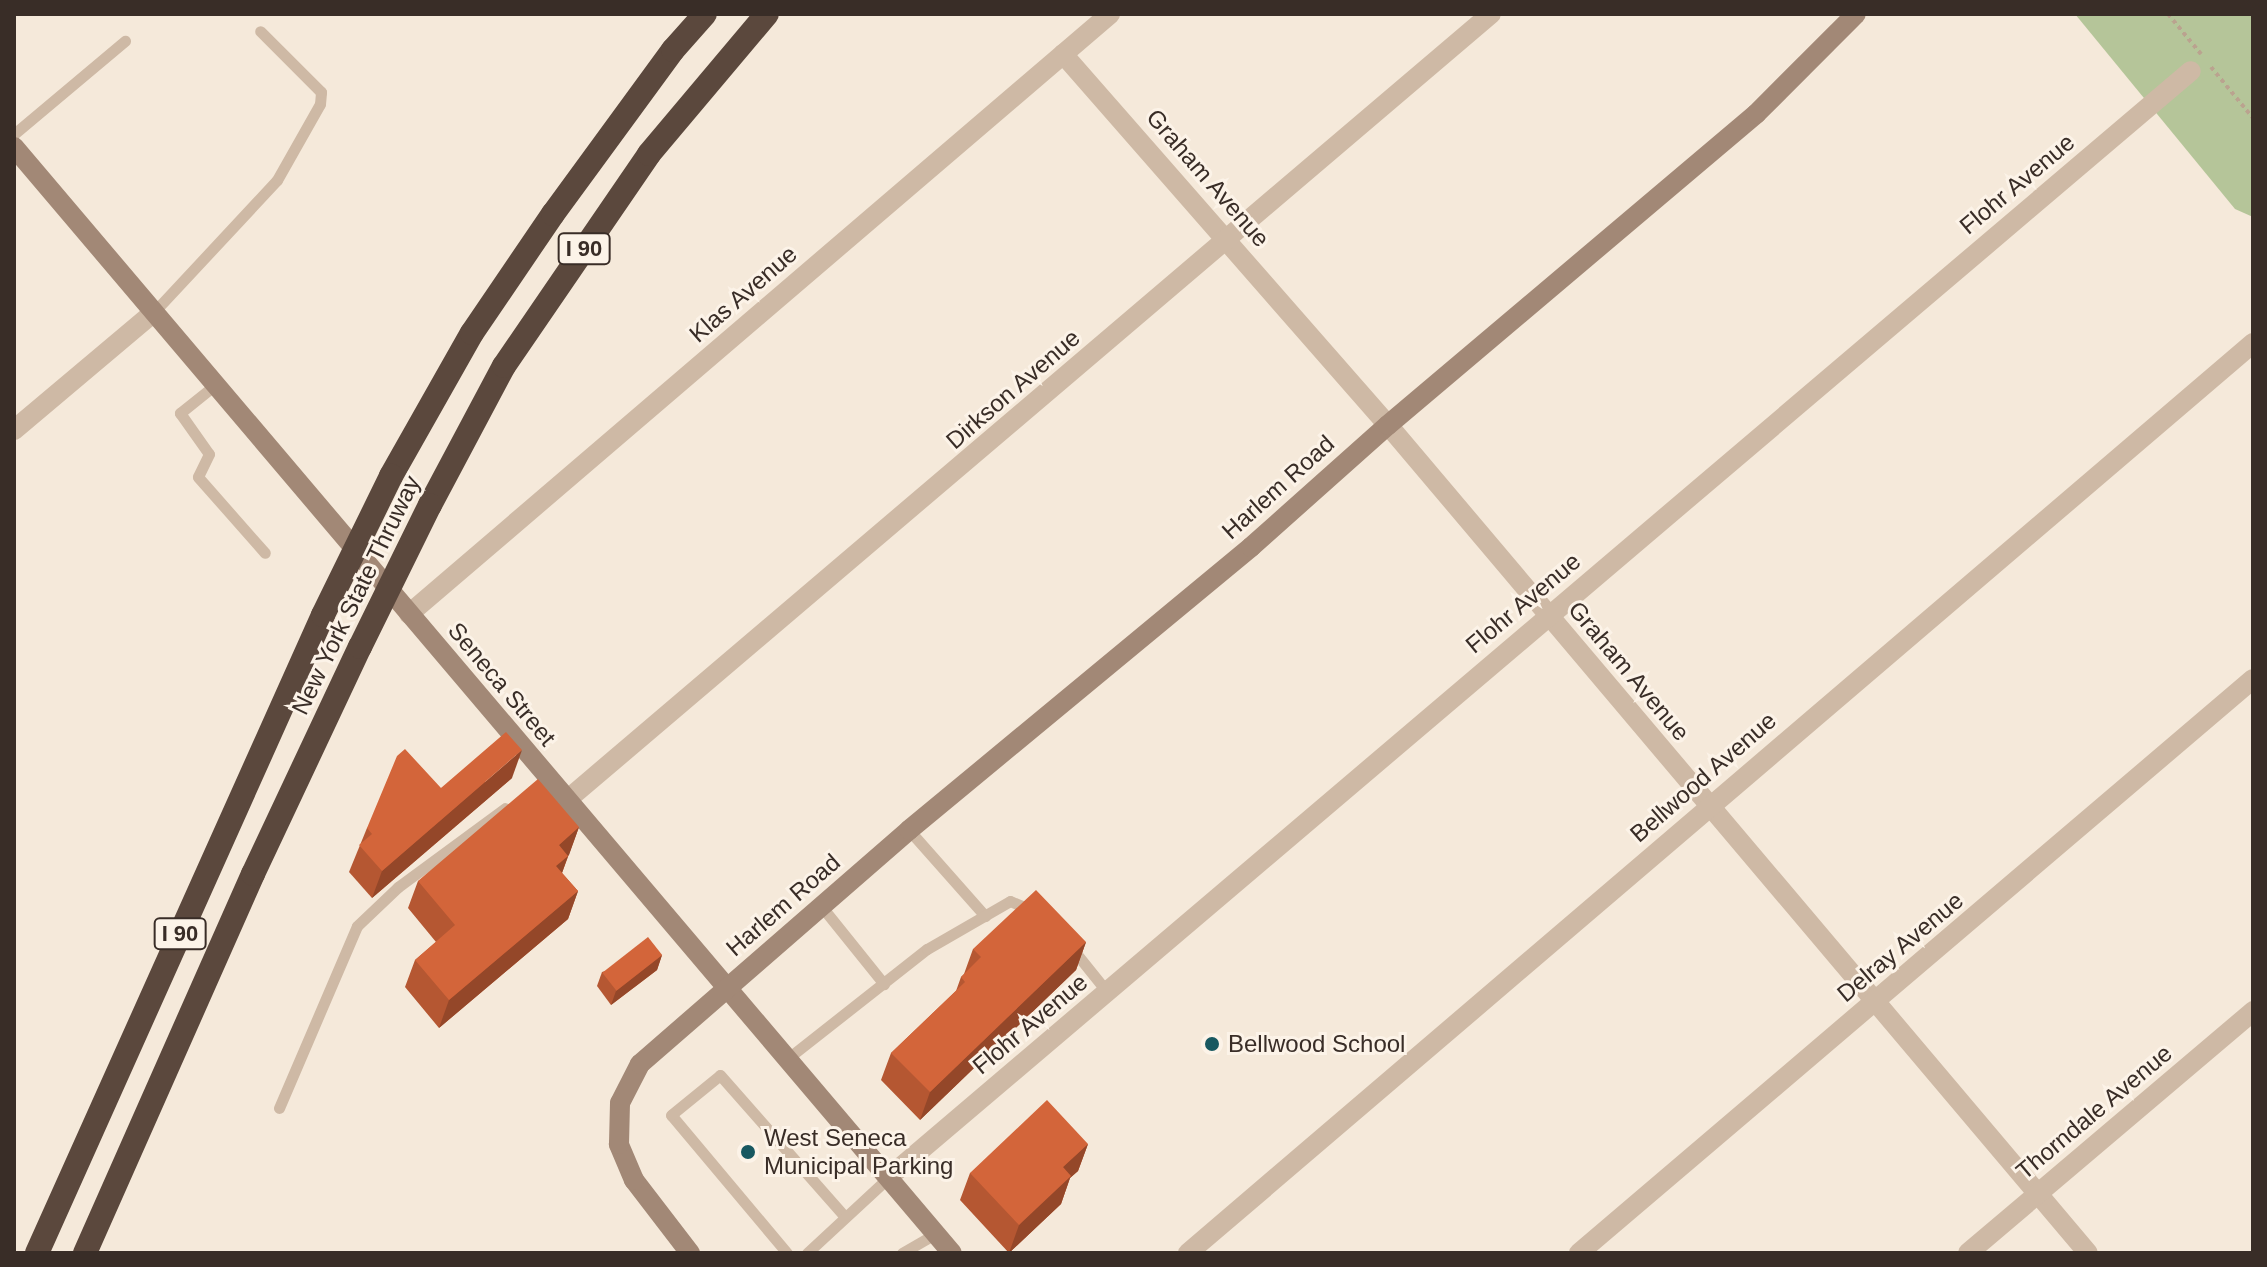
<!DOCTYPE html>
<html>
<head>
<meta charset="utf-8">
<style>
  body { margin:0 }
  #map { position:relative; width:2267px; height:1267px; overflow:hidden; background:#f5e9da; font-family:Arial,sans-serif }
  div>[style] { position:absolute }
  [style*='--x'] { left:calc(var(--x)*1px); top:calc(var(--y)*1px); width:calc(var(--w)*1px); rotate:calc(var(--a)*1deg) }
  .green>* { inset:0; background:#b5c599 }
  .path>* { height:4px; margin-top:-2px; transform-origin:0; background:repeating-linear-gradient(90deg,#baa38f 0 4px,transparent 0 8px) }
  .service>* { height:11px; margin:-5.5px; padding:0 5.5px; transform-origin:5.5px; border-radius:5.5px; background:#ceb9a5 }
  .minor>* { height:20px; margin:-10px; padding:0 10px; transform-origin:10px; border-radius:10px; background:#ceb9a5 }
  .secondary>* { height:20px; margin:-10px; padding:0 10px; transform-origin:10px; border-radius:10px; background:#a28876 }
  .motorway>* { height:24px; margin:-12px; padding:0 12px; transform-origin:12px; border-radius:12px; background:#5b483d }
  .motorway-bridge>* { height:24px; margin:-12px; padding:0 12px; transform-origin:12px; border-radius:12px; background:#5b483d }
  .wall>* { inset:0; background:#b55732 }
  .shaded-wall>* { inset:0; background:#944729 }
  .building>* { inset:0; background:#d3653a; transform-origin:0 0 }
  .dots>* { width:22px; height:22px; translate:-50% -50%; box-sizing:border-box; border:4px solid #fcf3e8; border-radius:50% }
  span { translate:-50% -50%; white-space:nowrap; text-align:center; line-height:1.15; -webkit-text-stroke:6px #fcf3e8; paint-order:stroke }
  .shield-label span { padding:2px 6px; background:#fcf3e8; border:2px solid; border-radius:6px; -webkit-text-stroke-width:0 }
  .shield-label { font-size:22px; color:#392d27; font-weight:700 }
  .street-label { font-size:24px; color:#392d27 }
  .poi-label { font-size:24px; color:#392d27 }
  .left { translate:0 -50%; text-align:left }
  .frame { position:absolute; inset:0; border:16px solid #392d27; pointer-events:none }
</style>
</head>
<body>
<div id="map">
  <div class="green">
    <i style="clip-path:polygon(2075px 14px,2253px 14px,2253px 217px,2235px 209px)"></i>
  </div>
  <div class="path">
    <i style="--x:2168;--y:14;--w:52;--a:50.5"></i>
    <i style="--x:2211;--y:67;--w:66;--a:50.5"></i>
  </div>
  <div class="service">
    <i style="--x:14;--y:134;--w:145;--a:-40"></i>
    <i style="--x:154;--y:312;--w:180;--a:-47"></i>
    <i style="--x:277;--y:180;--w:87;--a:-60.5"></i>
    <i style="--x:320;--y:104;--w:12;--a:-85"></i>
    <i style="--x:321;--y:92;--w:86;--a:-135"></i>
    <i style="--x:215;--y:385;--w:45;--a:141.3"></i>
    <i style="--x:180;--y:413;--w:50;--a:54.7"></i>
    <i style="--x:209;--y:454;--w:25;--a:116"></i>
    <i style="--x:198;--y:477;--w:101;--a:48.6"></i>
    <i style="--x:909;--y:830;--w:115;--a:48.5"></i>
    <i style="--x:822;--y:907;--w:99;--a:51.2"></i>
    <i style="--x:1071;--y:947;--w:59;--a:51.2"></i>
    <i style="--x:787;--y:1059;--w:178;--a:-38.2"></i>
    <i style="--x:927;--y:949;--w:96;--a:-30"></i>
    <i style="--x:1010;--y:901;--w:25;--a:23"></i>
    <i style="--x:279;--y:1108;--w:198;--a:-66.8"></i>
    <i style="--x:357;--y:926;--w:57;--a:-43.6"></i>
    <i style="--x:398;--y:887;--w:133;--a:-36.4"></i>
    <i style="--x:787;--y:1253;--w:180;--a:-130"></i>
    <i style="--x:671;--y:1115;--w:63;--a:-39.2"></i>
    <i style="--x:720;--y:1075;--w:189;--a:48.6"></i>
    <i style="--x:807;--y:1253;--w:112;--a:-42.8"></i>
    <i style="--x:902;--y:1253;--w:39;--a:-30"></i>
  </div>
  <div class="minor">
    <i style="--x:1063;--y:54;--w:493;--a:48.8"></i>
    <i style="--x:1388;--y:425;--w:1084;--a:49.79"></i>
    <i style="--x:14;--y:430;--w:183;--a:-40.1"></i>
    <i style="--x:409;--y:614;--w:923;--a:-40.56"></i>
    <i style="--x:567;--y:800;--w:1213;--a:-40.39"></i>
    <i style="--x:889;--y:1177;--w:1708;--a:-40.35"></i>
    <i style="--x:1188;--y:1253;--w:1401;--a:-40.51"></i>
    <i style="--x:1579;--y:1253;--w:885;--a:-40.42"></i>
    <i style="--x:1968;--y:1253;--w:374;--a:-40.3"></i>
  </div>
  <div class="secondary">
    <i style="--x:14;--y:147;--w:1450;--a:49.7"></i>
    <i style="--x:690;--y:1253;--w:92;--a:-127.5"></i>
    <i style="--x:634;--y:1180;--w:39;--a:-113"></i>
    <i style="--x:619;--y:1144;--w:41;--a:-88.6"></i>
    <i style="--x:620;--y:1103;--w:44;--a:-62.9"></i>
    <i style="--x:640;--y:1064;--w:357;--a:-41"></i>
    <i style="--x:909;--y:830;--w:444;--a:-39.6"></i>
    <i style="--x:1251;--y:547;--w:183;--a:-41.7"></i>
    <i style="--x:1388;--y:425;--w:482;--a:-40.2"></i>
    <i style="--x:1756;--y:114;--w:141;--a:-45"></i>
  </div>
  <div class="motorway">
    <i style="--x:391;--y:476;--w:164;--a:-60.5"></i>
    <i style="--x:472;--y:333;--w:144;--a:-55.8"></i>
    <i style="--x:553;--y:214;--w:203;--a:-53.8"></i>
    <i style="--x:673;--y:50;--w:48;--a:-48.4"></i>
    <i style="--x:430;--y:505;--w:157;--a:-62"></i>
    <i style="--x:504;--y:366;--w:257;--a:-55.6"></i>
    <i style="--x:649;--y:154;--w:183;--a:-49.9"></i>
    <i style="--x:37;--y:1253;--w:699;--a:-65.85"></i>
    <i style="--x:85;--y:1253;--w:415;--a:-66.1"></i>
    <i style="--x:253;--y:874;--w:251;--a:-64.8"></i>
  </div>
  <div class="motorway-bridge">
    <i style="--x:323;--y:615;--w:155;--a:-63.9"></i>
    <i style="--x:360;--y:647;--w:158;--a:-63.8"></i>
  </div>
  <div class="wall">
    <i style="clip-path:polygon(512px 778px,372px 898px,349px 872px,367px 828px,441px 788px)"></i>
    <i style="clip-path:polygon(579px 827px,562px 873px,578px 891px,568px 919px,439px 1028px,405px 987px,415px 960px,436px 942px,408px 908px,418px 881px)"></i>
    <i style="clip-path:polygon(1086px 942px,1076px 970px,920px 1120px,881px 1080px,891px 1053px,956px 991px,961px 977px,964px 974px,973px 949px)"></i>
    <i style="clip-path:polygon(662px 955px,657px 970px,611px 1005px,597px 986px,602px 972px)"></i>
    <i style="clip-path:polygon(1088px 1144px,1078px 1171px,1070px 1178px,1061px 1204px,1009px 1253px,960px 1200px,970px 1173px)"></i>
  </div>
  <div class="shaded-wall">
    <i style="clip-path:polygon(522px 750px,512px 778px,372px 898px,382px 871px)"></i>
    <i style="clip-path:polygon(579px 827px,569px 855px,549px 872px,559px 845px)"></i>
    <i style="clip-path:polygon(568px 856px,558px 884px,556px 866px)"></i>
    <i style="clip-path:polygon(578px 891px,568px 919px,439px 1028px,449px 1000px)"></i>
    <i style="clip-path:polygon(1086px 942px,1076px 970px,920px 1120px,930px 1092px)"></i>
    <i style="clip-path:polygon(662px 955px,657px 970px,611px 1005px,616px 991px)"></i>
    <i style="clip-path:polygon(1088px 1144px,1078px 1171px,1070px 1178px,1061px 1204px,1009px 1253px,1019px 1225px,1063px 1167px)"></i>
  </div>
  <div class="building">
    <i style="clip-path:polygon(506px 732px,522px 750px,382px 871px,359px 845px,372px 834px,367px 828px,397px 756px,405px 749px,441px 788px)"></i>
    <i style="clip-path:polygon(538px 779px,579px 827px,559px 845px,568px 856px,556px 866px,578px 891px,449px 1000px,415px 960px,455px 925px,418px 881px)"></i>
    <i style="clip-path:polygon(1036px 890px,1086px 942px,930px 1092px,891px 1053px,965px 982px,961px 977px,981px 957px,973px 949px)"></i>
    <i style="left:648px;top:937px;width:23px;height:58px;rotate:52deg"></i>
    <i style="clip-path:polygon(1047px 1100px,1088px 1144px,1063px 1167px,1071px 1176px,1019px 1225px,970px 1173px)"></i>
  </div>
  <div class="dots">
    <i style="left:1212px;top:1044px;background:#185860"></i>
    <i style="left:748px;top:1152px;background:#185860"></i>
  </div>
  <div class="shield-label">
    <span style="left:584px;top:249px">I 90</span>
    <span style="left:180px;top:934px">I 90</span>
  </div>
  <div class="street-label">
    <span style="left:1208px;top:178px;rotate:49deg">Graham Avenue</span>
    <span style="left:2017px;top:184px;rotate:-40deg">Flohr Avenue</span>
    <span style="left:743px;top:294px;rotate:-41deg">Klas Avenue</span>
    <span style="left:1013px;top:389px;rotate:-41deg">Dirkson Avenue</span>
    <span style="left:1278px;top:487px;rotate:-42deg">Harlem Road</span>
    <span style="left:356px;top:595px;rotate:-64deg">New York State Thruway</span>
    <span style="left:1523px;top:603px;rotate:-40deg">Flohr Avenue</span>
    <span style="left:1629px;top:671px;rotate:50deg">Graham Avenue</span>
    <span style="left:502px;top:684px;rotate:50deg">Seneca Street</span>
    <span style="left:1703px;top:777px;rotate:-41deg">Bellwood Avenue</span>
    <span style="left:783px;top:905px;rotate:-41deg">Harlem Road</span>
    <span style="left:1900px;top:947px;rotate:-40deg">Delray Avenue</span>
    <span style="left:1030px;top:1024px;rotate:-40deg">Flohr Avenue</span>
    <span style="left:2094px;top:1112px;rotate:-40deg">Thorndale Avenue</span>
  </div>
  <div class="poi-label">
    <span class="left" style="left:1228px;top:1044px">Bellwood School</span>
    <span class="left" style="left:764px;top:1152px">West Seneca<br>Municipal Parking</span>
  </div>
  <div class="frame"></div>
</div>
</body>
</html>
